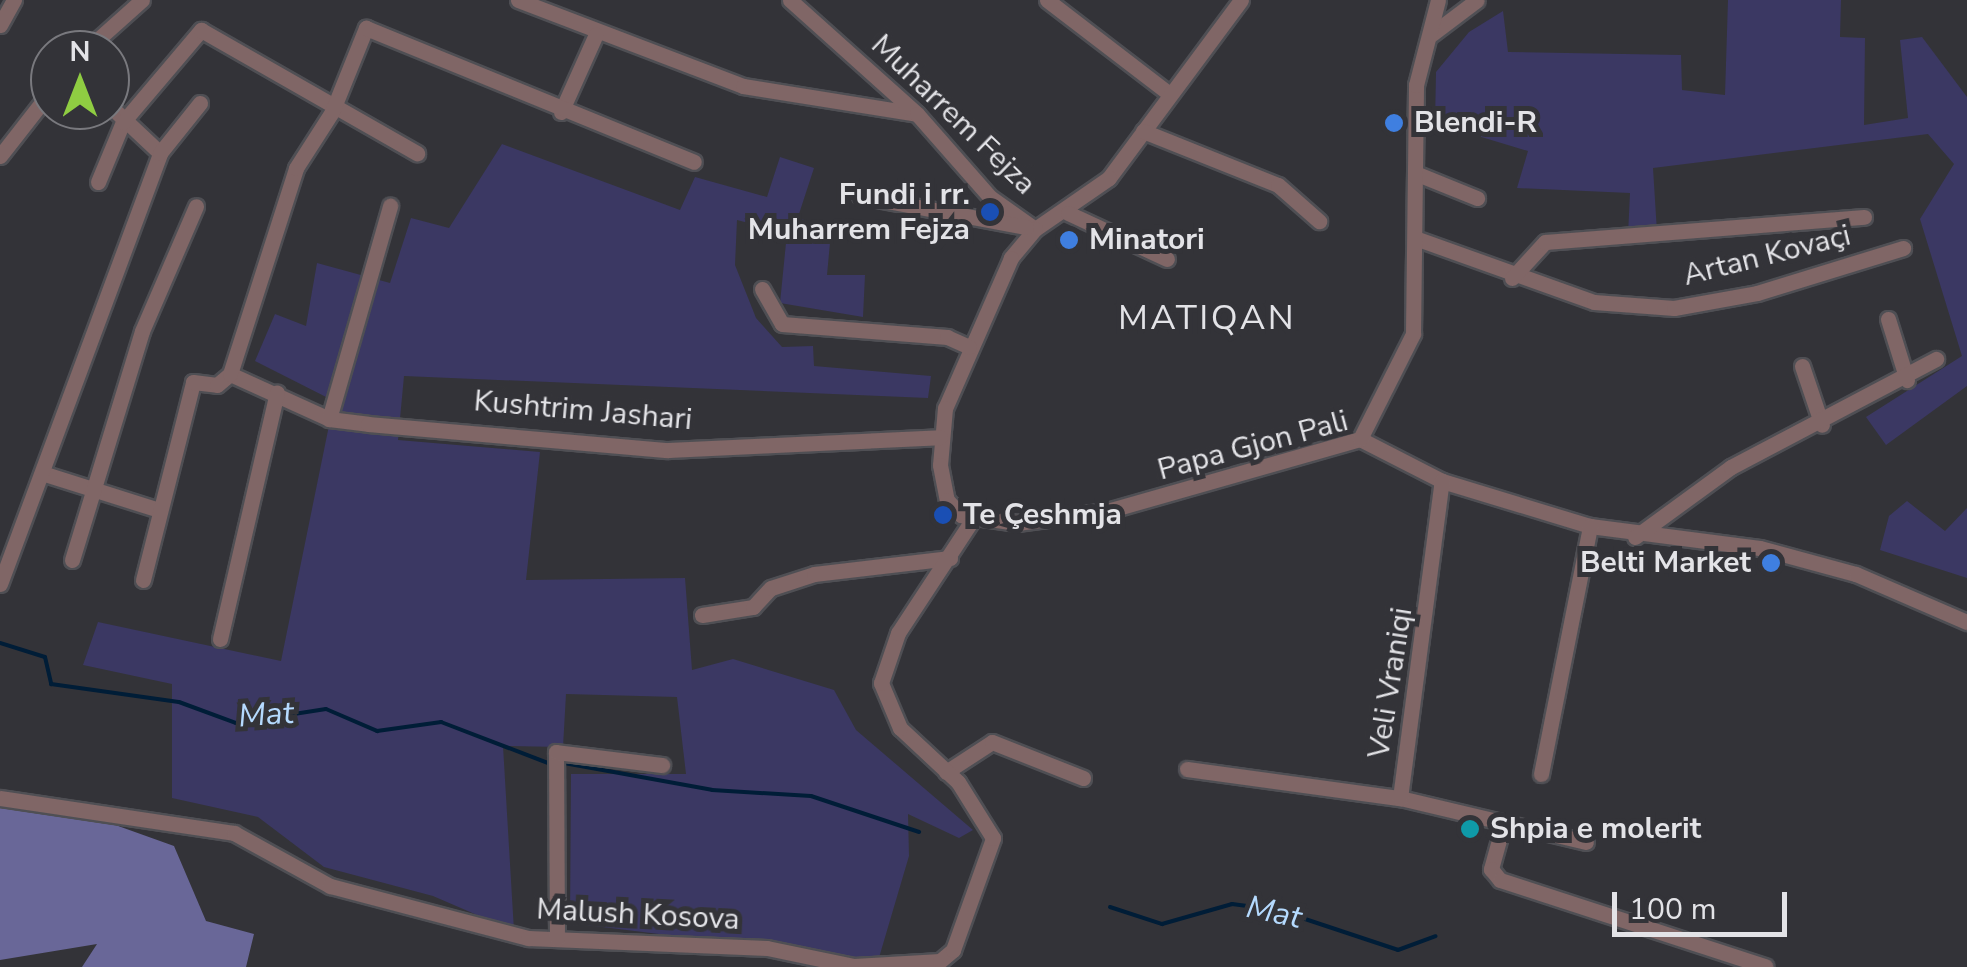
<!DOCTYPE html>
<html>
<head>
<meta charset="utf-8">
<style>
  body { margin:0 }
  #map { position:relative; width:1967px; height:967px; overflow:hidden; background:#333338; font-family:"Nunito Sans",sans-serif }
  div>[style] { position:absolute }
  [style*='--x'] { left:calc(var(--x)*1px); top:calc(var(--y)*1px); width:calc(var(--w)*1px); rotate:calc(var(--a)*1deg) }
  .green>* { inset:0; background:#3b3863 }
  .forest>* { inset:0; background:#696798 }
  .stream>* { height:4px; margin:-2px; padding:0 2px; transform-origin:2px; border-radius:2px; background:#001d37 }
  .roads { filter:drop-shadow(2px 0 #4f4f54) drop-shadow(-2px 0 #4f4f54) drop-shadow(0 2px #4f4f54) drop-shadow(0 -2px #4f4f54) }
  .minor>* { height:15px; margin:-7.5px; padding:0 7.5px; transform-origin:7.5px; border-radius:7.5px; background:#806666 }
  .dots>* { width:28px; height:28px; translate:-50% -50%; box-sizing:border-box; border:5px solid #333338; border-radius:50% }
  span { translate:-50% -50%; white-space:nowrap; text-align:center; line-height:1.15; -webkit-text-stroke:10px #333338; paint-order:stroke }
  .street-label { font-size:30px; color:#e3e3e7 }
  .poi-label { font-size:30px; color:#e3e3e7; font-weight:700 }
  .left { translate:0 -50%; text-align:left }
  .right { translate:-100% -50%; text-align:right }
  .water-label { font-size:32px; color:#b5dafe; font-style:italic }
  .quarter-label { font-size:35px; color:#e3e3e7; letter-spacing:2.5px }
  .north { position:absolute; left:30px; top:30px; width:100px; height:100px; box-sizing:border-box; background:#333338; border:2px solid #79797e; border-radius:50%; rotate:0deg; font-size:28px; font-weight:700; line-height:40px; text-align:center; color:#e3e3e7 }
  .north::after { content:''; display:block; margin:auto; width:35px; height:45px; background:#8fcd42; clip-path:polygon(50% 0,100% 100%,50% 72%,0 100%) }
  .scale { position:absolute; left:1612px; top:892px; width:175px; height:45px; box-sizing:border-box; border:5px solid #e3e3e7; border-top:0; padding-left:12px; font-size:30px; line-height:35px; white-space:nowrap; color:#e3e3e7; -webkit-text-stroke:8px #333338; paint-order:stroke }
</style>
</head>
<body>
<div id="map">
  <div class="green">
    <i style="clip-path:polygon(1728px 0,1841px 0,1840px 37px,1865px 38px,1864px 125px,1908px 118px,1900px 40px,1922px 37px,1967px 97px,1967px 386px,1886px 445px,1866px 417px,1962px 356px,1920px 219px,1954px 164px,1928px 134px,1653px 168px,1657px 232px,1628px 235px,1630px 193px,1517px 188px,1528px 151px,1435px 123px,1436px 72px,1469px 32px,1503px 11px,1508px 52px,1681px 55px,1682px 90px,1725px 95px)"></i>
    <i style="clip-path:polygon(502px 144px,680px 210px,695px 177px,767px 197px,780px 157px,814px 168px,798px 217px,831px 232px,827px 275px,865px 275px,863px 317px,780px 303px,787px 233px,737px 220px,735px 265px,756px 318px,782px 347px,813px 346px,814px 366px,931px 376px,928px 398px,404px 376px,398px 440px,540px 452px,526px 580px,685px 578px,692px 670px,733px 659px,834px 690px,856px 730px,973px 830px,959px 838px,908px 814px,909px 856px,878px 961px,570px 923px,571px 774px,686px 774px,677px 697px,566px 694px,563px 747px,503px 746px,514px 931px,433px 896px,324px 867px,258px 817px,172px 798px,172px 684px,83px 665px,98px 622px,281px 661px,334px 401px,255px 361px,275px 314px,306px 326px,317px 263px,390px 283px,411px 218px,449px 228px)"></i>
    <i style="clip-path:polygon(1907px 501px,1945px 531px,1967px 508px,1967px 578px,1880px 550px,1889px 516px)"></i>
  </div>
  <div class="forest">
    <i style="clip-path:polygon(0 807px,107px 822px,174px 846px,206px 921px,254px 934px,246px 967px,82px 967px,97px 944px,0 960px)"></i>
  </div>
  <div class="stream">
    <i style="--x:0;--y:643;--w:47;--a:17.3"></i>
    <i style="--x:45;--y:657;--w:28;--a:77"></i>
    <i style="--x:51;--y:684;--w:129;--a:8"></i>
    <i style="--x:179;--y:702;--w:61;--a:20.2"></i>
    <i style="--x:236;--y:723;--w:91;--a:-8.8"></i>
    <i style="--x:326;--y:709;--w:56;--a:23.3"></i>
    <i style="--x:377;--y:731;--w:65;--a:-8"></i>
    <i style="--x:441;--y:722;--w:115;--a:21"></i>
    <i style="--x:564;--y:763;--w:150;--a:10.3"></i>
    <i style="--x:712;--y:790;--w:99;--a:3.5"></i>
    <i style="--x:811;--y:796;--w:114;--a:18.4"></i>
    <i style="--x:1110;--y:907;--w:55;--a:18.1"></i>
    <i style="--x:1162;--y:924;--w:73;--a:-15.9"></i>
    <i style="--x:1232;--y:904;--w:46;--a:7.4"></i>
    <i style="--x:1278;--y:910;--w:126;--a:18.4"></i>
    <i style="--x:1398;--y:950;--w:40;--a:-20.2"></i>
  </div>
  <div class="roads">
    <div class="minor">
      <i style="--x:518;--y:0;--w:241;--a:20.9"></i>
      <i style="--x:743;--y:86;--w:176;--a:9.1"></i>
      <i style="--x:790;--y:0;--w:171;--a:41.9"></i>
      <i style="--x:917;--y:114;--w:111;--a:48.7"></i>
      <i style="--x:990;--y:197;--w:55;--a:35.4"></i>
      <i style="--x:1047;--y:0;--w:151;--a:37.5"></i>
      <i style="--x:1241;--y:0;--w:222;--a:126.6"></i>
      <i style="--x:1109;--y:178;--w:90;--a:145.4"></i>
      <i style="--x:1035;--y:229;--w:38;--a:130"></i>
      <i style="--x:1011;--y:258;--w:164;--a:113.7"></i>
      <i style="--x:945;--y:408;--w:57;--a:95"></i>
      <i style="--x:940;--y:465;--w:36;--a:79"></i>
      <i style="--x:947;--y:500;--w:21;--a:47"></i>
      <i style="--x:961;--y:515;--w:57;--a:8.1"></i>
      <i style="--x:1017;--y:523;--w:91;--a:-7.6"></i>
      <i style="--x:1107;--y:511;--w:263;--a:-15.9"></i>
      <i style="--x:1360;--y:439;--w:92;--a:27.1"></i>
      <i style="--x:1442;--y:481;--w:155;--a:16.9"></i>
      <i style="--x:1590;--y:526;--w:171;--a:7.4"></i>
      <i style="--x:1760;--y:548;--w:99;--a:15.2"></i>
      <i style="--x:1856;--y:574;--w:121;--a:23.4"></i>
      <i style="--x:0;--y:25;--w:29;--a:-61"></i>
      <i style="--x:1432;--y:34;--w:56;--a:-37.1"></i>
      <i style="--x:86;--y:50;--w:75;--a:-41.8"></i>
      <i style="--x:110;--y:106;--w:69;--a:43.2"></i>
      <i style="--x:561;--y:112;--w:85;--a:-65.8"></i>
      <i style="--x:1143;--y:131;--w:145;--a:21.8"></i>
      <i style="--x:1278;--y:185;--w:55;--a:41.3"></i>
      <i style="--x:0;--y:156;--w:81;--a:-52"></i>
      <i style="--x:1415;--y:173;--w:67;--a:22"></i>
      <i style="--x:98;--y:182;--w:65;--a:-67.4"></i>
      <i style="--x:123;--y:122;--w:121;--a:-49.7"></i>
      <i style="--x:201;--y:30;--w:249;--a:29.7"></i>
      <i style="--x:860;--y:196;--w:169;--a:10.6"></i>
      <i style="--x:1068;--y:213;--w:109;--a:24.9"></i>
      <i style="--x:1415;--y:238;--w:190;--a:19.7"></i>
      <i style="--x:1594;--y:302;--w:80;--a:4.3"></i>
      <i style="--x:1674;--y:308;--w:84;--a:-10.2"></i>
      <i style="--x:1757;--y:293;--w:153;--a:-17.1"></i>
      <i style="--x:1512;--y:278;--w:49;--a:-47.5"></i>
      <i style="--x:1545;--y:242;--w:320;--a:-4.5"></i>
      <i style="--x:762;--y:289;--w:40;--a:60.3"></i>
      <i style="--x:782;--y:324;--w:166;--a:4.5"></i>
      <i style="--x:947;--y:337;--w:24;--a:24"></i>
      <i style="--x:1888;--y:319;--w:64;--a:72.7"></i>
      <i style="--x:1802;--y:366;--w:62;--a:71.3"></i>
      <i style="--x:230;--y:374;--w:109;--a:24.4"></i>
      <i style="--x:329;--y:419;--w:39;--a:7"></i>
      <i style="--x:368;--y:424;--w:301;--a:5"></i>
      <i style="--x:668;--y:450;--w:272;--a:-2.7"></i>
      <i style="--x:329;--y:419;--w:222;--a:-74"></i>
      <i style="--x:1360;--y:439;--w:118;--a:-63.2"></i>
      <i style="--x:1413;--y:334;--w:249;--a:-89.3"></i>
      <i style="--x:1416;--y:85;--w:88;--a:-75.5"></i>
      <i style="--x:45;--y:474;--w:120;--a:17.5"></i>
      <i style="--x:1635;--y:537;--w:119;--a:-36.1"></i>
      <i style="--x:1731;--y:467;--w:232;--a:-27.8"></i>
      <i style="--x:72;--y:560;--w:239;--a:-73"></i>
      <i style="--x:142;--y:331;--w:136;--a:-66.6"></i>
      <i style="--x:143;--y:580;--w:204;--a:-75.8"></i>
      <i style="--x:193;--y:382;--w:24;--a:7"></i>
      <i style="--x:217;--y:385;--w:17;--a:-40"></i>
      <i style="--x:230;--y:374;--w:216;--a:-72.2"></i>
      <i style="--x:296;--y:168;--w:67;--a:-57.3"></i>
      <i style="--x:332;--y:112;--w:91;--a:-68"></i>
      <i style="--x:366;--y:28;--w:354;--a:22.2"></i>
      <i style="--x:0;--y:584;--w:460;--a:-69.6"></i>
      <i style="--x:160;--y:153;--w:64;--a:-51.3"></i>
      <i style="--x:702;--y:615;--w:52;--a:-8.9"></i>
      <i style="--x:753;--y:607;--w:26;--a:-47"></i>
      <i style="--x:771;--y:588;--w:45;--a:-18"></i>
      <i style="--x:814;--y:574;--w:137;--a:-6.7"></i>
      <i style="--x:220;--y:639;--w:253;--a:-77"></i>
      <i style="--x:1187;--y:769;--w:215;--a:7.8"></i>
      <i style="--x:1400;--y:798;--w:191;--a:13.3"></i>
      <i style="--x:946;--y:772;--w:55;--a:-33.1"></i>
      <i style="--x:992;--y:742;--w:98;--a:21.6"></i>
      <i style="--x:1541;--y:774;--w:253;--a:-78.8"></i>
      <i style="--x:0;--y:798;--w:237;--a:8.5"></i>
      <i style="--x:234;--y:833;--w:110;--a:28.9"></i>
      <i style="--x:330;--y:886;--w:205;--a:14.7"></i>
      <i style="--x:528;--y:938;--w:239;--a:2.4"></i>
      <i style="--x:767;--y:948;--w:89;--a:11.7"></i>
      <i style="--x:854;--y:966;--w:86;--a:-3.3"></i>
      <i style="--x:940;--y:961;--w:17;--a:-40"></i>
      <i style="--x:953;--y:950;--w:119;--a:-70.3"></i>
      <i style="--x:993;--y:838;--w:66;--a:-122"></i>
      <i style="--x:958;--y:782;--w:79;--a:-137"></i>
      <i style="--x:900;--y:728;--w:49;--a:-112.9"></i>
      <i style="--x:881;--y:683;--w:53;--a:-71.2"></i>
      <i style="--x:898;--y:633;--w:136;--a:-56.7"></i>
      <i style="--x:1400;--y:798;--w:320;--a:-82.5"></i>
      <i style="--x:1504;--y:822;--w:49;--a:105.5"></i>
      <i style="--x:1491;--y:869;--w:14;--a:51"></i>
      <i style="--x:1500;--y:880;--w:279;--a:18"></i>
      <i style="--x:557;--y:939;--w:187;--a:-90.3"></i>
      <i style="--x:556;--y:752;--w:107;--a:7"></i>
    </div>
  </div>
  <div class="dots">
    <i style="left:1394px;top:123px;background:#3f7fe0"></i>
    <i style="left:990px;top:212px;background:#1a4fb4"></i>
    <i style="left:1069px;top:240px;background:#3f7fe0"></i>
    <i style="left:943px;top:515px;background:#1a4fb4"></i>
    <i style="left:1771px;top:563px;background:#3f7fe0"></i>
    <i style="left:1470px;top:829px;background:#0f9aa8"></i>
  </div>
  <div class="street-label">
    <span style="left:953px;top:115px;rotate:44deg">Muharrem Fejza</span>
    <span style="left:1767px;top:256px;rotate:-14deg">Artan Kovaçi</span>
    <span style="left:583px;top:411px;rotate:5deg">Kushtrim Jashari</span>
    <span style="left:1253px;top:446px;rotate:-15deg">Papa Gjon Pali</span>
    <span style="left:1391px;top:683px;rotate:-81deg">Veli Vraniqi</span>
    <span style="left:638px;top:915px;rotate:3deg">Malush Kosova</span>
  </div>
  <div class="poi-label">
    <span class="left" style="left:1414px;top:123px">Blendi-R</span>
    <span class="right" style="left:970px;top:212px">Fundi i rr.<br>Muharrem Fejza</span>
    <span class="left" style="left:1089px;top:240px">Minatori</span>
    <span class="left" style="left:963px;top:515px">Te Çeshmja</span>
    <span class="right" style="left:1751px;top:563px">Belti Market</span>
    <span class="left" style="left:1490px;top:829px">Shpia e molerit</span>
  </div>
  <div class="water-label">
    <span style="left:266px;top:715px;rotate:-4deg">Mat</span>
    <span style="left:1274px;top:913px;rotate:12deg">Mat</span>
  </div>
  <div class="quarter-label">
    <span style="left:1207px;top:318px">MATIQAN</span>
  </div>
  <div class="north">N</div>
  <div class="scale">100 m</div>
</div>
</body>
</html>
